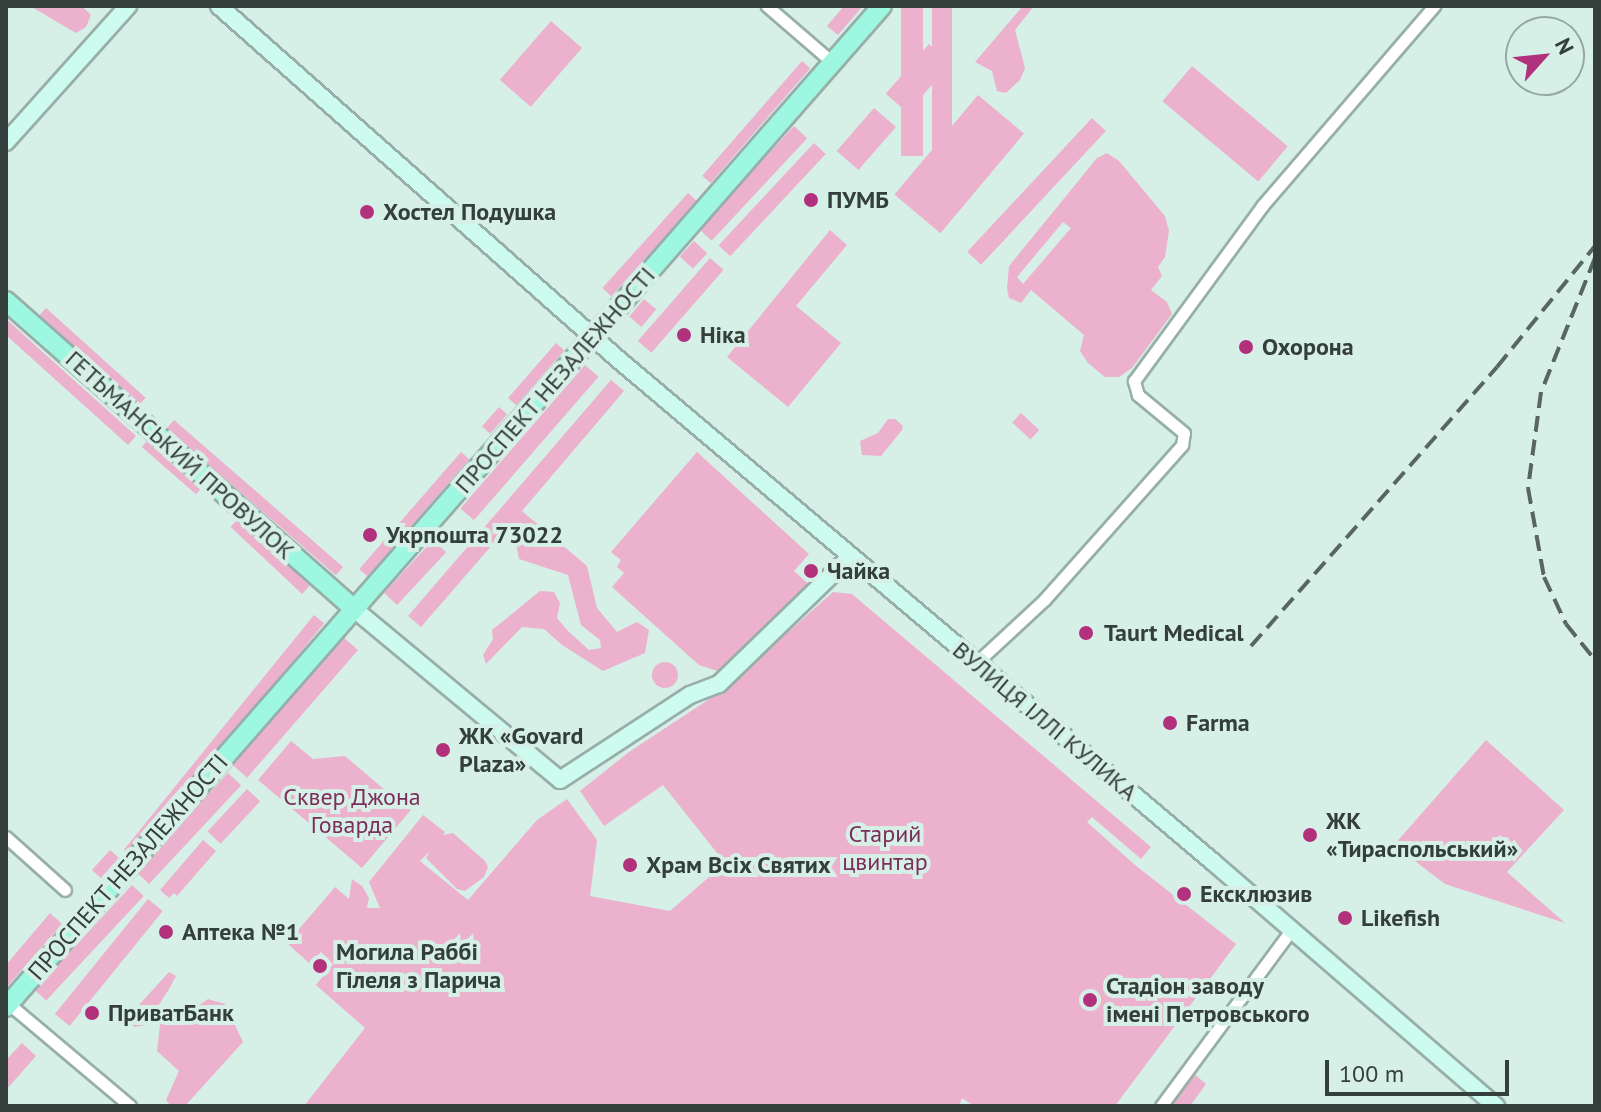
<!DOCTYPE html>
<html>
<head>
<meta charset="utf-8">
<style>
  body { margin:0 }
  #map { position:relative; width:1601px; height:1112px; overflow:hidden; background:#d6f0e7; font-family:"PT Sans",sans-serif }
  div>[style] { position:absolute }
  [style*='--x'] { left:calc(var(--x)*1px); top:calc(var(--y)*1px); width:calc(var(--w)*1px); rotate:calc(var(--a)*1deg) }
  .green>* { inset:0; background:#ecb1cd; transform-origin:0 0 }
  .round { border-radius:50% }
  .roads { filter:drop-shadow(2px 0 #97afa7) drop-shadow(-2px 0 #97afa7) drop-shadow(0 2px #97afa7) drop-shadow(0 -2px #97afa7) }
  .street>* { height:11px; margin:-5.5px; padding:0 5.5px; transform-origin:5.5px; border-radius:5.5px; background:#fff }
  .secondary>* { height:16px; margin:-8px; padding:0 8px; transform-origin:8px; border-radius:8px; background:#cefbf0 }
  .primary>* { height:18px; margin:-9px; padding:0 9px; transform-origin:9px; border-radius:9px; background:#9ef7e0 }
  .rail>* { height:4px; margin-top:-2px; transform-origin:0; background:repeating-linear-gradient(90deg,#586560 0 16px,transparent 0 24px) }
  .dots>* { width:22px; height:22px; translate:-50% -50%; box-sizing:border-box; border:4px solid #d6f0e7; border-radius:50% }
  span { translate:-50% -50%; white-space:nowrap; text-align:center; line-height:1.15; -webkit-text-stroke:8px #d6f0e7; paint-order:stroke }
  .poi-label { font-size:24px; color:#343e3a; font-weight:700 }
  .left { translate:0 -50%; text-align:left }
  .street-label { font-size:24px; color:#343e3a }
  .park-label { font-size:24px; color:#7c2d59 }
  .frame { position:absolute; inset:0; border:8px solid #343e3a; pointer-events:none }
  .north { position:absolute; left:1505px; top:16px; width:80px; height:80px; box-sizing:border-box; background:#d6f0e7; border:2px solid #95a9a2; border-radius:50%; rotate:63deg; font-size:22px; font-weight:700; line-height:32px; text-align:center; color:#343e3a }
  .north::after { content:''; display:block; margin:auto; width:28px; height:36px; background:#b2317d; clip-path:polygon(50% 0,100% 100%,50% 72%,0 100%) }
  .scale { position:absolute; left:1325px; top:1060px; width:184px; height:36px; box-sizing:border-box; border:4px solid #343e3a; border-top:0; padding-left:10px; font-size:24px; line-height:28px; white-space:nowrap; color:#343e3a; -webkit-text-stroke:6px #d6f0e7; paint-order:stroke }
</style>
</head>
<body>
<div id="map">
  <div class="green">
    <i style="clip-path:polygon(30px 6px,82px 6px,91px 15px,86px 27px,76px 33px)"></i>
    <i style="clip-path:polygon(844px 6px,863px 6px,838px 35px,827px 26px)"></i>
    <i style="left:901px;top:6px;width:22px;height:150px"></i>
    <i style="left:932px;top:6px;width:20px;height:170px"></i>
    <i style="clip-path:polygon(1023px 6px,1034px 6px,1015px 30px,1025px 68px,1020px 80px,1006px 93px,997px 91px,992px 71px,975px 62px)"></i>
    <i style="left:551px;top:21px;width:41px;height:78px;rotate:41deg"></i>
    <i style="left:929px;top:44px;width:29px;height:66px;rotate:41deg"></i>
    <i style="left:802px;top:61px;width:11px;height:152px;rotate:41deg"></i>
    <i style="left:1192px;top:66px;width:125px;height:46px;rotate:40deg"></i>
    <i style="left:978px;top:95px;width:60px;height:130px;rotate:40deg"></i>
    <i style="left:874px;top:108px;width:29px;height:57px;rotate:41deg"></i>
    <i style="left:1092px;top:118px;width:19px;height:183px;rotate:43deg"></i>
    <i style="left:794px;top:126px;width:18px;height:140px;rotate:43deg"></i>
    <i style="left:814px;top:143px;width:16px;height:140px;rotate:43deg"></i>
    <i style="clip-path:polygon(evenodd,1107px 153px,1119px 161px,1165px 216px,1169px 231px,1165px 257px,1158px 267px,1162px 276px,1151px 290px,1167px 302px,1172px 314px,1132px 368px,1119px 377px,1105px 377px,1088px 363px,1080px 351px,1084px 335px,1031px 290px,1021px 303px,1009px 298px,1007px 288px,1009px 266px,1097px 158px,1107px 153px,1063px 222px,1071px 228px,1023px 284px,1017px 277px,1063px 222px)"></i>
    <i style="left:688px;top:193px;width:12px;height:128px;rotate:42deg"></i>
    <i style="clip-path:polygon(830px 230px,847px 245px,796px 306px,841px 343px,788px 407px,727px 357px)"></i>
    <i style="left:694px;top:241px;width:18px;height:21px;rotate:43deg"></i>
    <i style="left:710px;top:258px;width:18px;height:110px;rotate:41deg"></i>
    <i style="left:644px;top:299px;width:16px;height:23px;rotate:40deg"></i>
    <i style="left:46px;top:308px;width:134px;height:11px;rotate:42deg"></i>
    <i style="left:6px;top:319px;width:175px;height:12px;rotate:42deg"></i>
    <i style="left:556px;top:343px;width:11px;height:73px;rotate:41deg"></i>
    <i style="left:585px;top:365px;width:18px;height:190px;rotate:41deg"></i>
    <i style="clip-path:polygon(611px 380px,624px 391px,522px 511px,587px 566px,597px 608px,617px 632px,637px 622px,649px 630px,645px 653px,603px 671px,562px 645px,544px 629px,522px 627px,486px 664px,483px 655px,493px 639px,492px 630px,540px 591px,554px 592px,560px 603px,557px 618px,568px 631px,589px 650px,601px 648px,600px 640px,581px 625px,568px 575px,519px 559px,516px 544px,506px 529px,421px 627px,408px 616px)"></i>
    <i style="left:499px;top:407px;width:11px;height:26px;rotate:41deg"></i>
    <i style="left:1021px;top:413px;width:25px;height:13px;rotate:43deg"></i>
    <i style="clip-path:polygon(888px 419px,895px 419px,903px 426px,902px 430px,881px 456px,862px 455px,860px 441px,878px 433px)"></i>
    <i style="left:174px;top:420px;width:224px;height:11px;rotate:41deg"></i>
    <i style="left:147px;top:441px;width:72px;height:8px;rotate:41deg"></i>
    <i style="left:461px;top:452px;width:11px;height:155px;rotate:41deg"></i>
    <i style="clip-path:polygon(697px 452px,809px 554px,794px 571px,812px 587px,721px 672px,699px 665px,612px 587px,624px 573px,617px 567px,621px 560px,611px 552px)"></i>
    <i style="left:238px;top:519px;width:98px;height:11px;rotate:43deg"></i>
    <i style="left:433px;top:540px;width:18px;height:72px;rotate:43deg"></i>
    <i style="clip-path:polygon(833px 592px,852px 594px,1151px 847px,1141px 859px,1092px 817px,1087px 822px,1135px 865px,1236px 944px,1115px 1106px,974px 1106px,962px 1098px,959px 1106px,304px 1106px,365px 1028px,316px 985px,333px 964px,321px 952px,310px 964px,287px 943px,335px 887px,349px 899px,352px 879px,362px 886px,369px 898px,367px 908px,380px 908px,369px 882px,423px 815px,445px 832px,443px 835px,453px 833px,485px 861px,488px 867px,484px 877px,465px 891px,457px 889px,426px 858px,430px 851px,420px 861px,468px 900px,537px 820px,567px 799px,597px 840px,590px 896px,670px 911px,725px 863px,663px 785px,604px 826px,580px 791px,629px 752px,723px 690px)"></i>
    <i style="left:314px;top:615px;width:13px;height:302px;rotate:39deg"></i>
    <i style="left:343px;top:637px;width:20px;height:169px;rotate:41deg"></i>
    <i class="round" style="left:652px;top:662px;width:26px;height:26px"></i>
    <i style="clip-path:polygon(1486px 740px,1564px 810px,1507px 872px,1565px 923px,1445px 884px,1394px 845px)"></i>
    <i style="clip-path:polygon(291px 741px,313px 759px,345px 756px,385px 790px,397px 789px,411px 799px,410px 811px,362px 868px,258px 780px)"></i>
    <i style="left:228px;top:773px;width:18px;height:135px;rotate:43deg"></i>
    <i style="left:247px;top:789px;width:18px;height:58px;rotate:43deg"></i>
    <i style="clip-path:polygon(203px 840px,216px 851px,177px 896px,174px 893px,169px 898px,160px 890px)"></i>
    <i style="left:110px;top:850px;width:12px;height:27px;rotate:42deg"></i>
    <i style="left:132px;top:885px;width:16px;height:143px;rotate:43deg"></i>
    <i style="left:148px;top:899px;width:19px;height:148px;rotate:39deg"></i>
    <i style="clip-path:polygon(50px 913px,62px 924px,6px 988px,6px 965px)"></i>
    <i style="clip-path:polygon(169px 972px,176px 976px,169px 989px,146px 1025px,134px 1027px,127px 1018px)"></i>
    <i style="clip-path:polygon(208px 999px,225px 1004px,243px 1042px,185px 1106px,171px 1106px,166px 1100px,179px 1071px,157px 1051px,161px 1016px,170px 1011px,188px 1013px)"></i>
    <i style="clip-path:polygon(22px 1043px,36px 1056px,6px 1090px,6px 1060px)"></i>
    <i style="clip-path:polygon(1193px 1073px,1206px 1084px,1190px 1106px,1168px 1106px)"></i>
  </div>
  <div class="roads">
    <div class="street">
      <i style="--x:767;--y:6;--w:87;--a:40.8"></i>
      <i style="--x:976;--y:663;--w:93;--a:-42.8"></i>
      <i style="--x:1044;--y:600;--w:208;--a:-48.3"></i>
      <i style="--x:1182;--y:445;--w:12;--a:-81"></i>
      <i style="--x:1184;--y:433;--w:60;--a:-140.4"></i>
      <i style="--x:1138;--y:395;--w:15;--a:-106"></i>
      <i style="--x:1134;--y:381;--w:217;--a:-53.8"></i>
      <i style="--x:1262;--y:206;--w:264;--a:-49.3"></i>
      <i style="--x:6;--y:837;--w:79;--a:41.9"></i>
      <i style="--x:9;--y:1004;--w:158;--a:40.1"></i>
      <i style="--x:1161;--y:1106;--w:219;--a:-53.5"></i>
    </div>
    <div class="secondary">
      <i style="--x:219;--y:6;--w:534;--a:41.51"></i>
      <i style="--x:619;--y:360;--w:778;--a:40.2"></i>
      <i style="--x:1213;--y:862;--w:374;--a:40.8"></i>
      <i style="--x:6;--y:142;--w:183;--a:-48.1"></i>
      <i style="--x:353;--y:608;--w:269;--a:39.7"></i>
      <i style="--x:560;--y:780;--w:155;--a:-33.2"></i>
      <i style="--x:690;--y:695;--w:31;--a:-21"></i>
      <i style="--x:719;--y:684;--w:182;--a:-44.1"></i>
    </div>
    <div class="primary">
      <i style="--x:6;--y:301;--w:463;--a:41.5"></i>
      <i style="--x:6;--y:1007;--w:1330;--a:-48.81"></i>
    </div>
  </div>
  <div class="rail">
    <i style="--x:1595;--y:258;--w:144;--a:111.9"></i>
    <i style="--x:1541;--y:392;--w:97;--a:97.7"></i>
    <i style="--x:1528;--y:488;--w:90;--a:79.8"></i>
    <i style="--x:1544;--y:577;--w:52;--a:64.9"></i>
    <i style="--x:1566;--y:624;--w:46;--a:51.1"></i>
    <i style="--x:1251;--y:646;--w:372;--a:-48.6"></i>
    <i style="--x:1497;--y:367;--w:156;--a:-51"></i>
  </div>
  <div class="dots">
    <i style="left:811px;top:200px;background:#b2317d"></i>
    <i style="left:367px;top:212px;background:#b2317d"></i>
    <i style="left:684px;top:335px;background:#b2317d"></i>
    <i style="left:1246px;top:347px;background:#b2317d"></i>
    <i style="left:370px;top:535px;background:#b2317d"></i>
    <i style="left:811px;top:571px;background:#b2317d"></i>
    <i style="left:1086px;top:633px;background:#b2317d"></i>
    <i style="left:1170px;top:723px;background:#b2317d"></i>
    <i style="left:443px;top:750px;background:#b2317d"></i>
    <i style="left:1310px;top:835px;background:#b2317d"></i>
    <i style="left:630px;top:865px;background:#b2317d"></i>
    <i style="left:1184px;top:894px;background:#b2317d"></i>
    <i style="left:1345px;top:918px;background:#b2317d"></i>
    <i style="left:166px;top:932px;background:#b2317d"></i>
    <i style="left:320px;top:966px;background:#b2317d"></i>
    <i style="left:1090px;top:1000px;background:#b2317d"></i>
    <i style="left:92px;top:1013px;background:#b2317d"></i>
  </div>
  <div class="poi-label">
    <span class="left" style="left:827px;top:200px">ПУМБ</span>
    <span class="left" style="left:383px;top:212px">Хостел Подушка</span>
    <span class="left" style="left:700px;top:335px">Ніка</span>
    <span class="left" style="left:1262px;top:347px">Охорона</span>
    <span class="left" style="left:386px;top:535px">Укрпошта 73022</span>
    <span class="left" style="left:827px;top:571px">Чайка</span>
    <span class="left" style="left:1104px;top:633px">Taurt Medical</span>
    <span class="left" style="left:1186px;top:723px">Farma</span>
    <span class="left" style="left:459px;top:750px">ЖК «Govard<br>Plaza»</span>
    <span class="left" style="left:1326px;top:835px">ЖК<br>«Тираспольський»</span>
    <span class="left" style="left:646px;top:865px">Храм Всіх Святих</span>
    <span class="left" style="left:1200px;top:894px">Ексклюзив</span>
    <span class="left" style="left:1361px;top:918px">Likefish</span>
    <span class="left" style="left:182px;top:932px">Аптека №1</span>
    <span class="left" style="left:336px;top:966px">Могила Раббі<br>Гілеля з Парича</span>
    <span class="left" style="left:1106px;top:1000px">Стадіон заводу<br>імені Петровського</span>
    <span class="left" style="left:108px;top:1013px">ПриватБанк</span>
  </div>
  <div class="street-label">
    <span style="left:555px;top:380px;rotate:-49deg">ПРОСПЕКТ НЕЗАЛЕЖНОСТІ</span>
    <span style="left:180px;top:455px;rotate:42deg">ГЕТЬМАНСЬКИЙ ПРОВУЛОК</span>
    <span style="left:1045px;top:721px;rotate:40deg">ВУЛИЦЯ ІЛЛІ КУЛИКА</span>
    <span style="left:128px;top:867px;rotate:-49deg">ПРОСПЕКТ НЕЗАЛЕЖНОСТІ</span>
  </div>
  <div class="park-label">
    <span style="left:352px;top:811px">Сквер Джона<br>Говарда</span>
    <span style="left:885px;top:848px">Старий<br>цвинтар</span>
  </div>
  <div class="frame"></div>
  <div class="north">N</div>
  <div class="scale">100 m</div>
</div>
</body>
</html>
